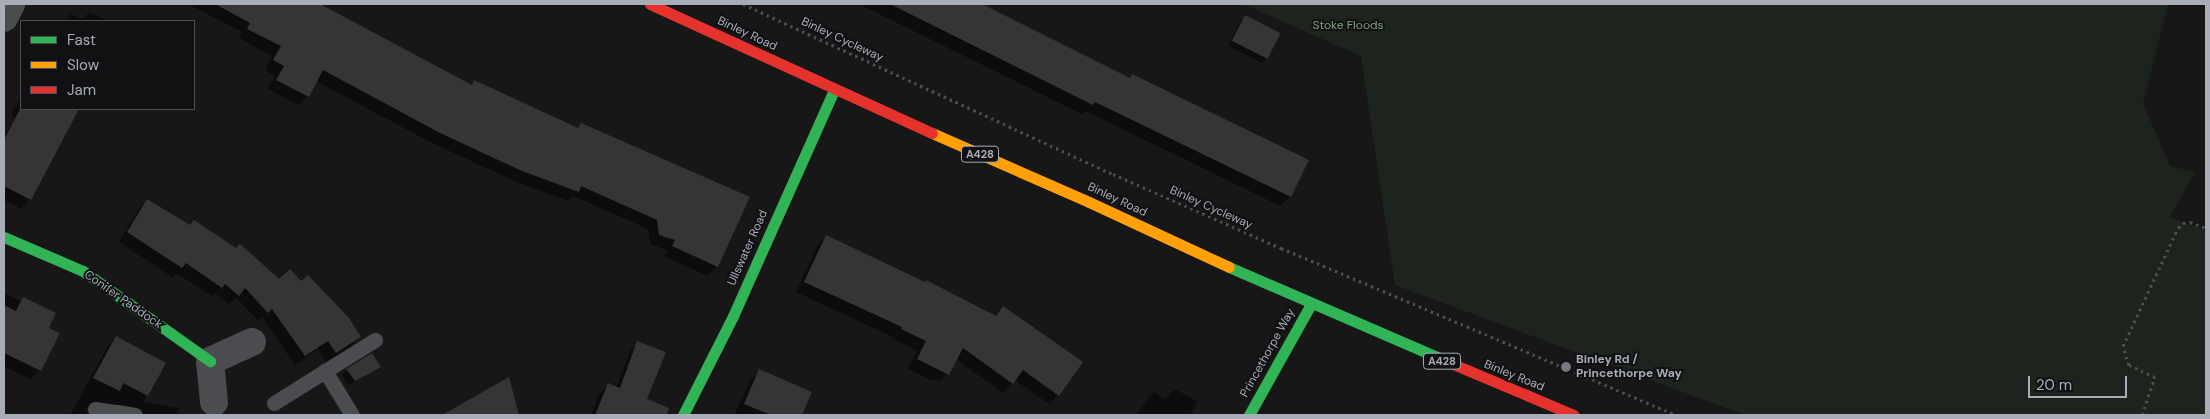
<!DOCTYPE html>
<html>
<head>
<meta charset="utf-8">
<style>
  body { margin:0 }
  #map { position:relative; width:2210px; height:419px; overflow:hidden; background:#171717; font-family:"DM Sans",sans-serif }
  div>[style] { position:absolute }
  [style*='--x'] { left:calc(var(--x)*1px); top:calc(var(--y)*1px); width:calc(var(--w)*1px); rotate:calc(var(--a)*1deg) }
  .green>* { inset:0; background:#1d241e }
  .shadow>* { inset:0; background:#0007 }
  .building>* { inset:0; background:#353536; transform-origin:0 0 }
  .path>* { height:3px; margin-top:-1.5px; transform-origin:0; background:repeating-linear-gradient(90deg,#4d4e52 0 2.5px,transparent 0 6.5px) }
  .lane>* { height:15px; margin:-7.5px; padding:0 7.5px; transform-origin:7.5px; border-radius:7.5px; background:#4b4c50 }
  .street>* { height:28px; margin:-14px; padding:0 14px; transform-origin:14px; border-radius:14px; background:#4b4c50 }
  .fast>* { height:11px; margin:-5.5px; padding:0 5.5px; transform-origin:5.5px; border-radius:5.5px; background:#30b455 }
  .slow>* { height:11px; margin:-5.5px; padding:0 5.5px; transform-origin:5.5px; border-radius:5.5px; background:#ff9f0a }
  .jam>* { height:11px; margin:-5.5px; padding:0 5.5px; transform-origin:5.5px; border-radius:5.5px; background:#e5322d }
  .dots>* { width:14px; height:14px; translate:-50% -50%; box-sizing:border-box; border:2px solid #111113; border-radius:50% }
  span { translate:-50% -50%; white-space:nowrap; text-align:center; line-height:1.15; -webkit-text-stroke:4px #111113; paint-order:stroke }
  .shield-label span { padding:1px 4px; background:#111113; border:1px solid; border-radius:4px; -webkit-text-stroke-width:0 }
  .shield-label { font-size:11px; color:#a8adb8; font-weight:700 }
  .park-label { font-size:12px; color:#7fa381 }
  .street-label { font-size:12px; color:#a8adb8 }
  .poi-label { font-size:12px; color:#a8adb8; font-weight:700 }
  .left { translate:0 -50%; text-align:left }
  .frame { position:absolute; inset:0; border:5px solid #a8adb8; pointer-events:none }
  .legend { position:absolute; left:20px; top:20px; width:175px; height:90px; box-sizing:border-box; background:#111113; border:1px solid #4d4f55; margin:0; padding:6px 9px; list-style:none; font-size:15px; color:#a8adb8 }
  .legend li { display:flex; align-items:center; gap:10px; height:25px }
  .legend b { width:25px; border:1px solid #4d4f55 }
  .scale { position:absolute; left:2028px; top:376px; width:99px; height:22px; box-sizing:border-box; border:2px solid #a8adb8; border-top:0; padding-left:6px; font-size:15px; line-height:18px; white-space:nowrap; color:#a8adb8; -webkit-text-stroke:4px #111113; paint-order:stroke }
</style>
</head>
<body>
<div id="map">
  <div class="green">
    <i style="clip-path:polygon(1243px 4px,2168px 4px,2143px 103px,2170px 166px,2195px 172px,2170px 217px,2206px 231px,2206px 415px,1745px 415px,1395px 285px,1361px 56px)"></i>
  </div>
  <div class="shadow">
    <i style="clip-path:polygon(188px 4px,317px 4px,470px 86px,474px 81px,577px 128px,581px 124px,748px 198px,717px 266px,707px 276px,664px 256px,667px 250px,650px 244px,648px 229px,573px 196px,568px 201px,512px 180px,430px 142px,316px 81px,308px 96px,299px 105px,268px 89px,275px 76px,265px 70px,272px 56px,239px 38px,242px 32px)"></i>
    <i style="clip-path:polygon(859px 4px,978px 4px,1129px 78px,1132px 76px,1307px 161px,1290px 197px,1280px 206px,1086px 111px,1082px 114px)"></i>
    <i style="clip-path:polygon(90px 12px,108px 21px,64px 21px,71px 14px,82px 19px)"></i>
    <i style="clip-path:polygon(1245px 17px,1267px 58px,1262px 63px,1228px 46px,1240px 22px)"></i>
    <i style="clip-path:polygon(21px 96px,21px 109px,77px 109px,30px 199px,21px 209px,4px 200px,4px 138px,15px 117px,11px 115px)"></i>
    <i style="clip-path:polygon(147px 200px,279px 281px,360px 337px,350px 347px,326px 362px,318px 349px,295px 365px,262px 317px,258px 321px,236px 297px,229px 304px,215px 293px,212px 296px,176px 273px,172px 277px,119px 242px,138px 210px)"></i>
    <i style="clip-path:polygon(826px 237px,995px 317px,1003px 308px,1058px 395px,1049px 404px,1015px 380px,1003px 393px,956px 359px,950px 370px,941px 380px,931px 380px,908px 369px,917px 351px,892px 338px,893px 337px,796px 292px,817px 246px)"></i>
    <i style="clip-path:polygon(4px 293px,21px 301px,23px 299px,47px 328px,40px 370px,31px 379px,4px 367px)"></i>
    <i style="clip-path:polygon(116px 338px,164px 364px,143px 402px,179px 408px,177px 415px,133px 415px,85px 408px,88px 415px,70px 415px,108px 346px)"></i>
    <i style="clip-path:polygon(638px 343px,664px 352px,640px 415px,591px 415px,600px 393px,608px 385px,616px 388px,630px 351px)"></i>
    <i style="clip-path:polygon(379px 366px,349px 385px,342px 375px,347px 370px)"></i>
    <i style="clip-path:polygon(760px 371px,810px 393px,800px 415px,735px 414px,750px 380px)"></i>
    <i style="clip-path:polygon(508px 379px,518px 415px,442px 415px)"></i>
    <i style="clip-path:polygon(1175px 389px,1198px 402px,1190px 415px,1136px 415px,1145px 402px,1154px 392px,1165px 399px)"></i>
  </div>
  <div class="building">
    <i style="clip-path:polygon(215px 4px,320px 4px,472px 85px,474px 80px,578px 128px,581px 123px,750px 197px,718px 267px,672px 246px,675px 240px,659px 235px,657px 220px,581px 186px,579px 192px,522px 171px,440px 133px,323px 70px,309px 97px,276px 80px,284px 66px,273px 60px,281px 46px,247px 29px,250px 23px)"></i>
    <i style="clip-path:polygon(890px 4px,982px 4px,1130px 78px,1132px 74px,1309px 160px,1291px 197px,1095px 102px,1093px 105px)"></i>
    <i style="left:1245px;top:15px;width:40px;height:29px;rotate:27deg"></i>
    <i style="clip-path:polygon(20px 109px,79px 109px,31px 200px,4px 186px,4px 140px)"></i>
    <i style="clip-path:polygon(147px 199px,190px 225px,194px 220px,236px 248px,240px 244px,279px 279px,290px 269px,301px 281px,308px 275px,349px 318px,361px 337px,336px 353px,328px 341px,305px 356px,272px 309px,268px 313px,245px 288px,239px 296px,225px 284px,222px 288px,186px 263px,182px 268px,127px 232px)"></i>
    <i style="clip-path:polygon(826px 235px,925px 282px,926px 280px,996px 316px,1003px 306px,1083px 362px,1059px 396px,1023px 370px,1013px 384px,963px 348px,949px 375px,917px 359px,926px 341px,901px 329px,902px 327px,804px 282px)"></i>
    <i style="clip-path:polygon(23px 297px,56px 313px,49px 328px,60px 333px,41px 371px,4px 353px,4px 305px,16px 311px)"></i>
    <i style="clip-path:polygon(116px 336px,166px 363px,148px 396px,123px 383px,120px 391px,93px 378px)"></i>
    <i style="clip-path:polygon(637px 341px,666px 352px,647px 399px,669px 408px,667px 415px,595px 415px,608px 383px,620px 388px)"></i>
    <i style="clip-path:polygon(372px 353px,381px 367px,355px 381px,346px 369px)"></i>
    <i style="clip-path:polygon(759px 369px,812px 392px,802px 415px,771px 415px,744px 404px)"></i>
    <i style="clip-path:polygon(509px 377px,519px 415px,442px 415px)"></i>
  </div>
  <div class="path">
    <i style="--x:743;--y:4;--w:407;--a:24.7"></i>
    <i style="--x:1113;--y:174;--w:184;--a:23.8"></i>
    <i style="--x:1281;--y:248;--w:430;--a:22.9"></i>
    <i style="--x:2142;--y:415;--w:40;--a:-71.1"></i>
    <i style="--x:2155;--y:377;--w:29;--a:-155"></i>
    <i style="--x:2129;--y:365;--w:20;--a:-108"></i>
    <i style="--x:2123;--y:346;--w:130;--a:-65"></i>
    <i style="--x:2178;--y:228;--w:7;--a:-45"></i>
    <i style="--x:2183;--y:223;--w:7;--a:-8"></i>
    <i style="--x:2190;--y:222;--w:17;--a:21"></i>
  </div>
  <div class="lane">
    <i style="--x:274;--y:403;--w:60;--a:-32.1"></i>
    <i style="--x:95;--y:409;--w:22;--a:8"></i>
    <i style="--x:117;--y:415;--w:3;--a:-90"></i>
    <i style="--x:117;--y:412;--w:18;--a:9"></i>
    <i style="--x:352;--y:415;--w:52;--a:-121.5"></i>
    <i style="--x:325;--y:371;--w:59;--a:-31.8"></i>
  </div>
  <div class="street">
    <i style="--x:4;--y:18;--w:16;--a:-63"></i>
    <i style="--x:214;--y:402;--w:41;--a:-95.6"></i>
    <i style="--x:210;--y:361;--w:46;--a:-24.3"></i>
  </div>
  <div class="fast">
    <i style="--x:4;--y:237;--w:86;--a:23.3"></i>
    <i style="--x:83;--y:271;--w:156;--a:35.3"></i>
    <i style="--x:1229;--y:267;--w:244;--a:23.4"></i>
    <i style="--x:683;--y:415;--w:111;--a:-63.2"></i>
    <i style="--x:733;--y:316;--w:248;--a:-65.9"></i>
    <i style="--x:1249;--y:415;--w:127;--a:-60.8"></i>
  </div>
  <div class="slow">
    <i style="--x:932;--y:133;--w:171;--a:23.7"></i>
    <i style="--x:1089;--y:202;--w:154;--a:24.9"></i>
  </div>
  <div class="jam">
    <i style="--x:650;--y:4;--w:310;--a:24.6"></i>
    <i style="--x:1453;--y:364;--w:131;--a:22.9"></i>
  </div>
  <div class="dots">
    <i style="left:1566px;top:367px;background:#757880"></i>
  </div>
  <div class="shield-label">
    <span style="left:980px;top:154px">A428</span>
    <span style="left:1442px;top:361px">A428</span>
  </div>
  <div class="park-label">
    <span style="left:1348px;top:26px">Stoke Floods</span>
  </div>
  <div class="street-label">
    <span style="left:747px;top:34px;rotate:25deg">Binley Road</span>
    <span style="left:842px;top:40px;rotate:25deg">Binley Cycleway</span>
    <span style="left:1117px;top:200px;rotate:25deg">Binley Road</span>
    <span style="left:1211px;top:208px;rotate:24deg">Binley Cycleway</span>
    <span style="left:748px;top:248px;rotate:-66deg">Ullswater Road</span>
    <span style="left:123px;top:300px;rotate:35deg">Conifer Paddock</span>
    <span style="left:1268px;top:353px;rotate:-61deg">Princethorpe Way</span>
    <span style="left:1514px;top:376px;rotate:22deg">Binley Road</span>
  </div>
  <div class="poi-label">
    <span class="left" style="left:1576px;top:367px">Binley Rd /<br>Princethorpe Way</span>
  </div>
  <div class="frame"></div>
  <ul class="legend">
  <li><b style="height:6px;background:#30b455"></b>Fast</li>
  <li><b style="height:6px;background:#ff9f0a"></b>Slow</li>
  <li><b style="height:6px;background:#e5322d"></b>Jam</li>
  </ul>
  <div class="scale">20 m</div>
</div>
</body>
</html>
